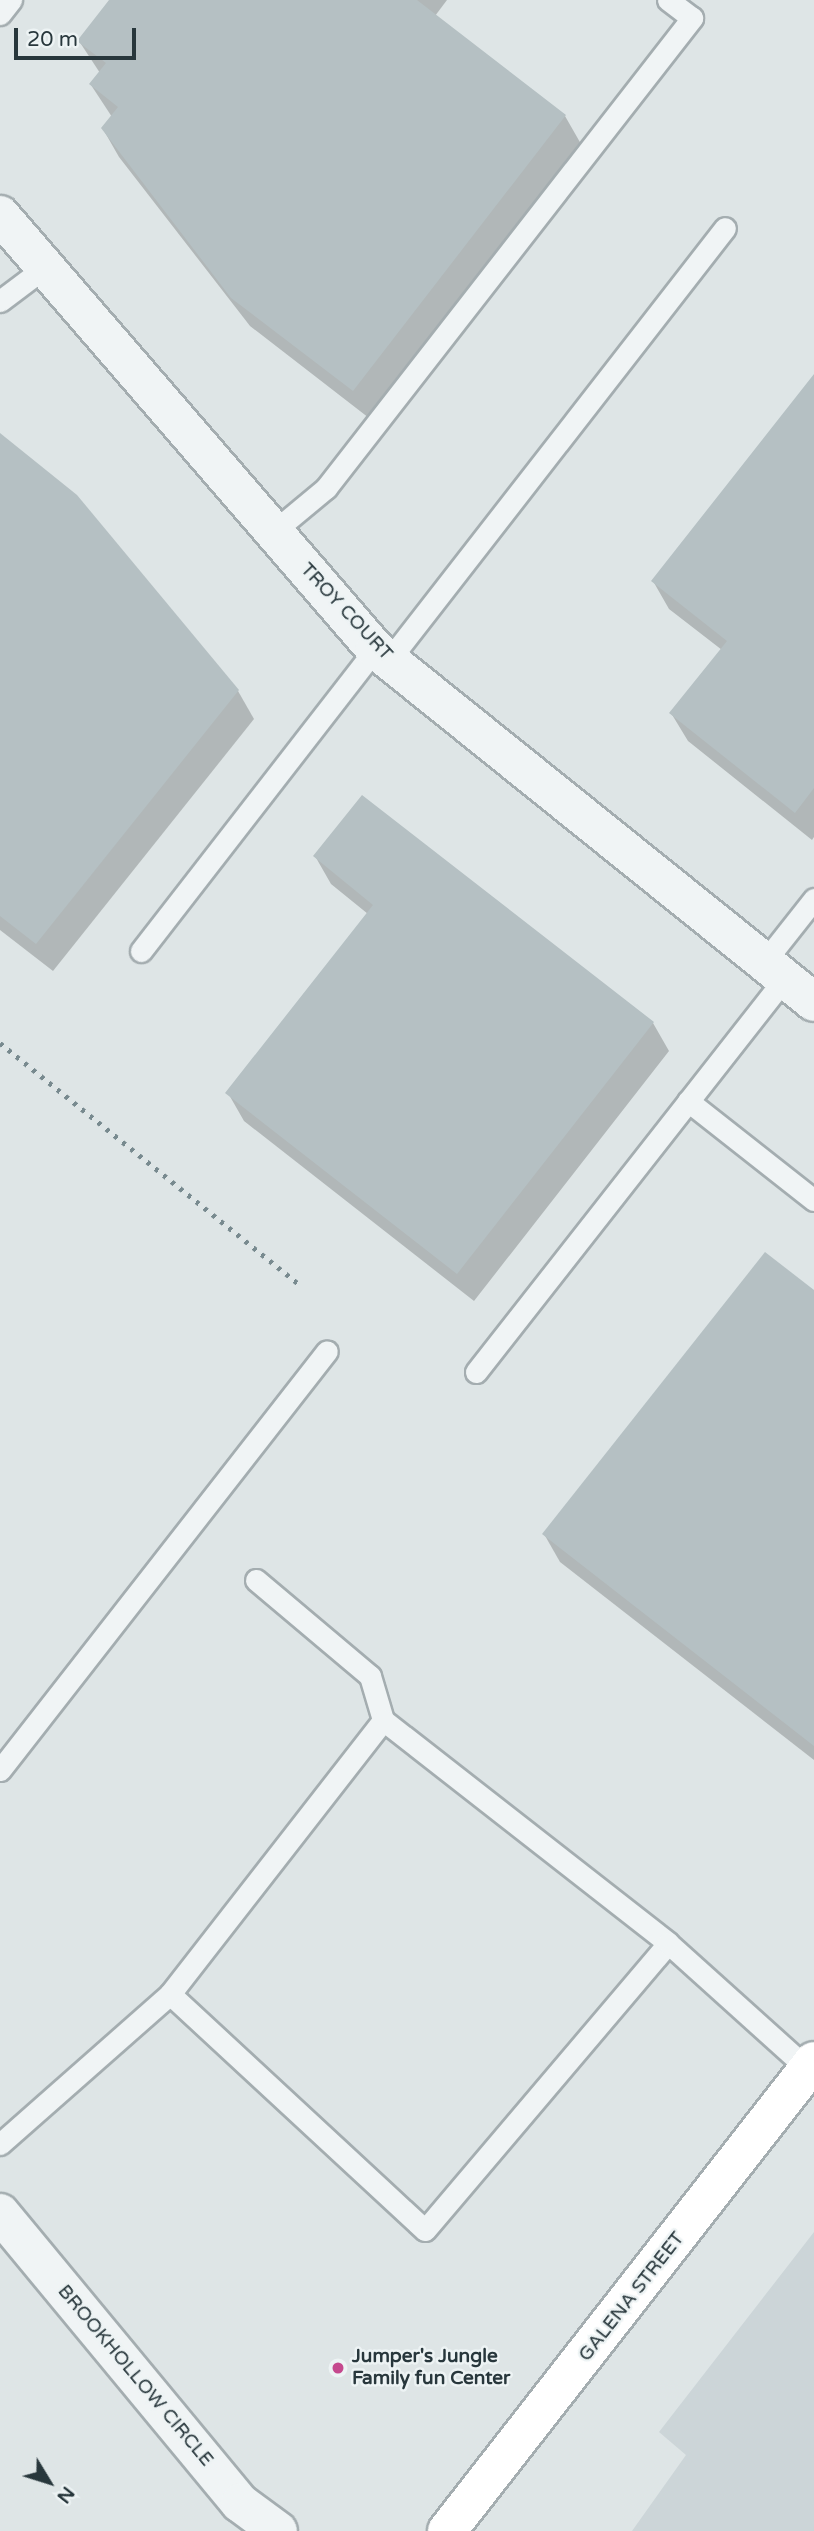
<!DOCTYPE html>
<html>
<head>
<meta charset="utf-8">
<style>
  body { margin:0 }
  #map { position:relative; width:814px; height:2531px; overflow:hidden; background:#dee5e6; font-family:"Varela Round",sans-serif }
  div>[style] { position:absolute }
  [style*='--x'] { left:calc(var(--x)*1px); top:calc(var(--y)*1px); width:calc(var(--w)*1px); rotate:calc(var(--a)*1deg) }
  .built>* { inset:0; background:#ccd5d8 }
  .shadow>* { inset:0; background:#0003 }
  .building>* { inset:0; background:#b5c0c3 }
  .roads { filter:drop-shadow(2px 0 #a4adb0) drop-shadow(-2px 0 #a4adb0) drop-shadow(0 2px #a4adb0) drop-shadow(0 -2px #a4adb0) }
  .lane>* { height:21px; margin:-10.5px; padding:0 10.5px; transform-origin:10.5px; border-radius:10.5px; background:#f0f4f5 }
  .street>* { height:38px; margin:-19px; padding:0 19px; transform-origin:19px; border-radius:19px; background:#f0f4f5 }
  .secondary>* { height:38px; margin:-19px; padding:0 19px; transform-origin:19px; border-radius:19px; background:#fff }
  .rail>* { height:5px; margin-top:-2.5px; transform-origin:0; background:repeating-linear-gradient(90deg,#788a8f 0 3.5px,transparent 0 10.5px) }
  .dots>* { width:19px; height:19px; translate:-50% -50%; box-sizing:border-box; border:4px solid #edf3f4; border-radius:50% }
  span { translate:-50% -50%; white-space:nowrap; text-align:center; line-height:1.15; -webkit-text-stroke:5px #edf3f4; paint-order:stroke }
  .street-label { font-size:19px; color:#28373c }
  .poi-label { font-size:19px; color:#28373c; font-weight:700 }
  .left { translate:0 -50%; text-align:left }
  .north { position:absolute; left:14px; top:2447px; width:70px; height:70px; -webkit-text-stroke:5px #edf3f4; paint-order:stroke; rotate:128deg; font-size:19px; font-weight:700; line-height:28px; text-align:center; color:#28373c }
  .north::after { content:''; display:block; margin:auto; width:24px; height:32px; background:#28373c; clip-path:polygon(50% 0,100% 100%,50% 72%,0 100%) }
  .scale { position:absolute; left:14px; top:28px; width:122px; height:32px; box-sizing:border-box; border:4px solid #28373c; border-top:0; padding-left:9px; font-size:21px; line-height:24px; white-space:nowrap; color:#28373c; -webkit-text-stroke:5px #edf3f4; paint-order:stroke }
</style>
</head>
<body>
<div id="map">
  <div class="built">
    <i style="clip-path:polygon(814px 2232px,814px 2531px,632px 2531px,686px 2455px,659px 2432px)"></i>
  </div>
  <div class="shadow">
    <i style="clip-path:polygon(111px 0,447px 0,435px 16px,565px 116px,581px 144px,369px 418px,250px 326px,119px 157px,103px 129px,112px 117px,91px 85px,100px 73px,79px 41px)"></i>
    <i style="clip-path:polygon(814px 377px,814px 837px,812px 840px,688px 741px,671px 713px,722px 650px,669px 609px,653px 581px)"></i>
    <i style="clip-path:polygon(0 436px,238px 691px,254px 719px,53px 971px,0 930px)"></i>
    <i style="clip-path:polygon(315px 856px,653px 1023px,669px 1051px,474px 1301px,244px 1121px,228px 1093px,368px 914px,331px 884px)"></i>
    <i style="clip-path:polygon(814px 1292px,814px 1760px,560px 1562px,544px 1534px)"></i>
  </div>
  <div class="building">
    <i style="clip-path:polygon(109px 0,417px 0,566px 115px,353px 391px,231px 298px,101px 128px,118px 107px,89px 84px,106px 63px,77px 41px)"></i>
    <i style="clip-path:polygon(814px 374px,814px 788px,795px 813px,669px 713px,727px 641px,651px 581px)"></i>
    <i style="clip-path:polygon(0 433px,77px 495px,239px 690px,36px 944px,0 916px)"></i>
    <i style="clip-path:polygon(362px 795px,654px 1022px,457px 1274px,225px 1093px,373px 905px,313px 856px)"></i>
    <i style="clip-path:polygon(765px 1252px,814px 1290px,814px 1746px,542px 1534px)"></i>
  </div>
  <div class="roads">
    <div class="lane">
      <i style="--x:0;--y:14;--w:18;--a:-52"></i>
      <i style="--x:0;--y:301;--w:55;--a:-36.9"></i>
      <i style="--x:273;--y:532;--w:69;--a:-39.7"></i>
      <i style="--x:326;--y:488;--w:596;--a:-52.09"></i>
      <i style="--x:692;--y:18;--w:30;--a:-143"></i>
      <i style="--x:389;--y:660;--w:547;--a:-52.13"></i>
      <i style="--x:141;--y:951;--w:382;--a:-52.2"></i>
      <i style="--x:765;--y:961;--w:79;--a:-51.7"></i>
      <i style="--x:688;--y:1101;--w:160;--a:38.2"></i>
      <i style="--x:476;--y:1372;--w:501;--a:-51.89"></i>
      <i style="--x:256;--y:1580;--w:149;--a:40.1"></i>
      <i style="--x:370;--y:1676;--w:46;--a:73.5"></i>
      <i style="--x:0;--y:1770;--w:531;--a:-52.03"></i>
      <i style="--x:170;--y:1994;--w:347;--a:42.8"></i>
      <i style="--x:425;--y:2230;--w:376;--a:-49.7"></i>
      <i style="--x:0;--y:2144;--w:227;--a:-41.4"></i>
      <i style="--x:170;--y:1994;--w:347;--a:-52.1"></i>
      <i style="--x:383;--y:1720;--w:362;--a:38"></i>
      <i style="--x:668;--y:1943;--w:188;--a:42"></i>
    </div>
    <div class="street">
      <i style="--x:0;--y:215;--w:574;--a:49.17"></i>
      <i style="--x:375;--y:649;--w:563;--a:38.8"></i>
      <i style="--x:0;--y:2213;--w:376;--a:50.4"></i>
      <i style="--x:240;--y:2503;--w:47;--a:36.4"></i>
    </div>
    <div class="secondary">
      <i style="--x:447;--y:2531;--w:596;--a:-52.02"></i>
    </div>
  </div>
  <div class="rail">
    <i style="--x:0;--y:1043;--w:388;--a:38.9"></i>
  </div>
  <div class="dots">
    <i style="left:338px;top:2368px;background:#c5498e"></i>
  </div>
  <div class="street-label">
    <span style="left:346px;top:612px;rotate:47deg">TROY COURT</span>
    <span style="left:632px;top:2297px;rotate:-52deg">GALENA STREET</span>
    <span style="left:135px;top:2376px;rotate:50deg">BROOKHOLLOW CIRCLE</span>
  </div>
  <div class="poi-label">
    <span class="left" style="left:352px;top:2368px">Jumper's Jungle<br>Family fun Center</span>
  </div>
  <div class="north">N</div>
  <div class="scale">20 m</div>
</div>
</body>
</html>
